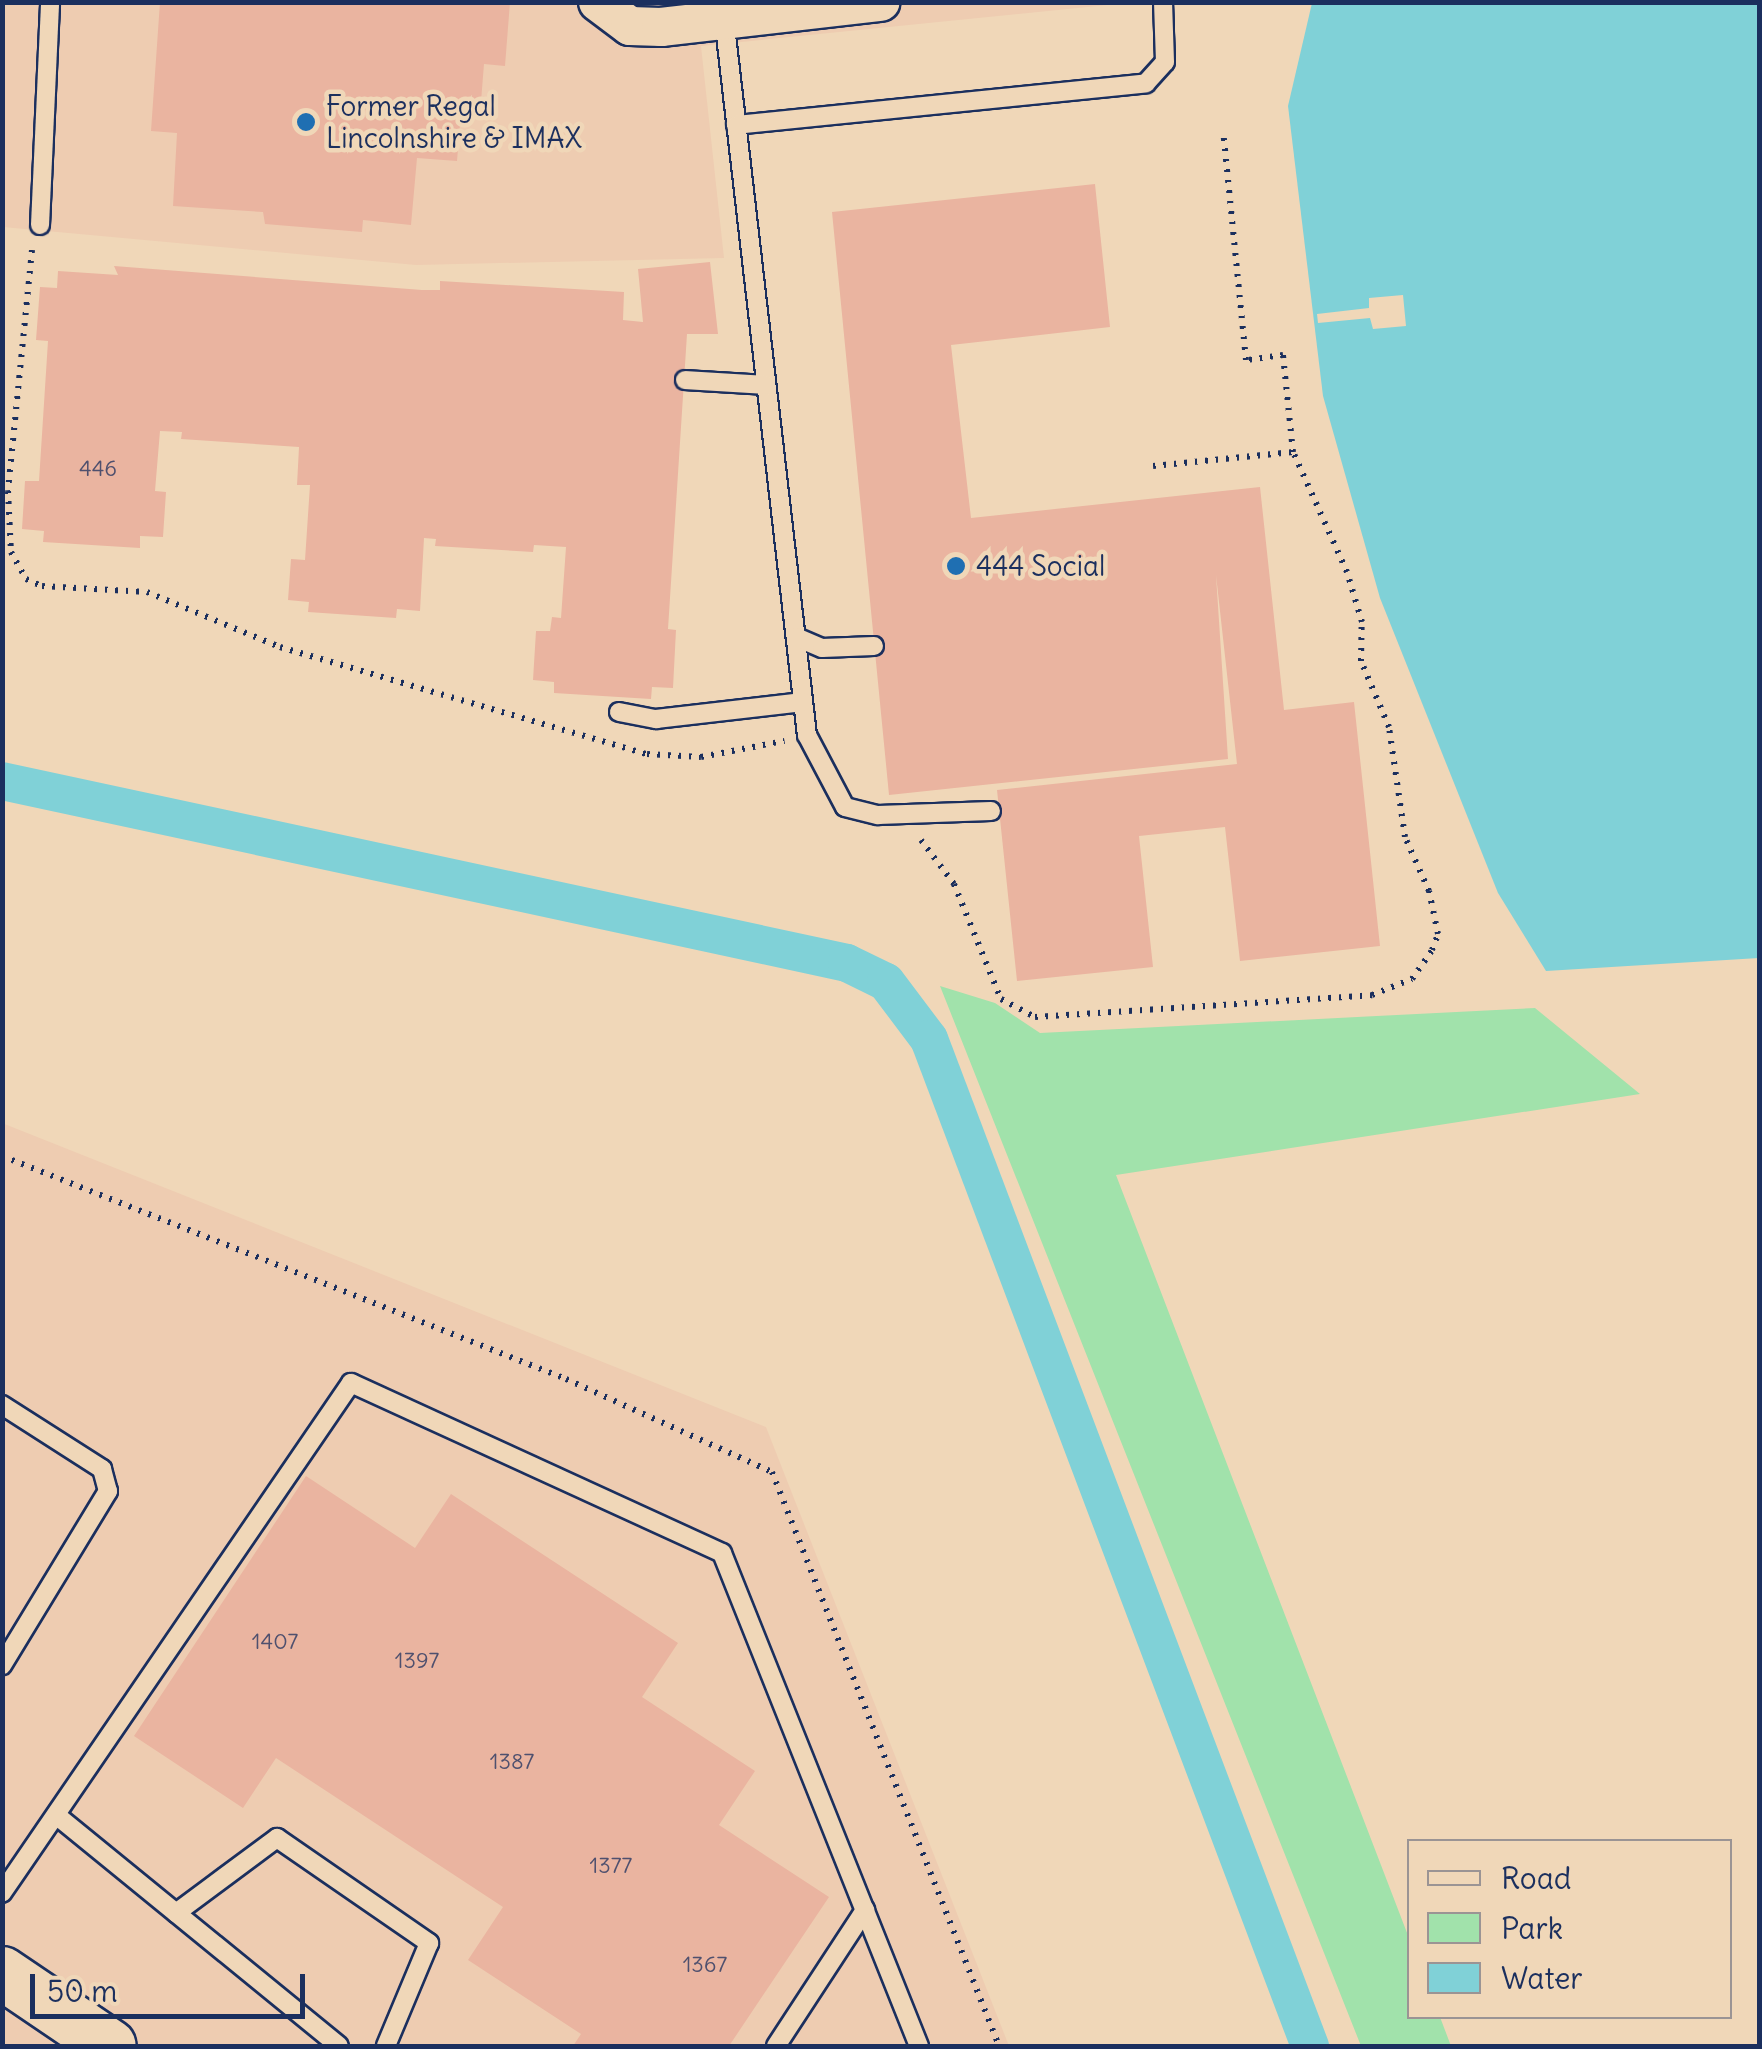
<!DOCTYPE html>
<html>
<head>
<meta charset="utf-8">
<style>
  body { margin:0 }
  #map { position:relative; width:1762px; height:2049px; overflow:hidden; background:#f0d7b8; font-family:Delius,sans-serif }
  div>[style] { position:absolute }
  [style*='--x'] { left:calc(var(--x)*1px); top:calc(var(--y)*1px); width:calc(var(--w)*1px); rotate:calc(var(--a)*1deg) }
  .built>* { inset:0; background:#eeccb1 }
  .green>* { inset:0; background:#a1e2ab }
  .water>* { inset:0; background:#80d1d7 }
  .pier>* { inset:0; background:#f0d7b8 }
  .canal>* { height:38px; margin:-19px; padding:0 19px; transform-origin:19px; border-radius:19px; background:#80d1d7 }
  .building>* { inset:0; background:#eab4a0 }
  .path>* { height:6px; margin-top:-3px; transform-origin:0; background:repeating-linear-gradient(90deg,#1b2f5e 0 2.5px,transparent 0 10.5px) }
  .roads { filter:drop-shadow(2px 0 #1b2f5e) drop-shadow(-2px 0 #1b2f5e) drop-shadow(0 2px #1b2f5e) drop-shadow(0 -2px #1b2f5e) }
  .lane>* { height:18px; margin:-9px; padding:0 9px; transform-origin:9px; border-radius:9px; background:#f0d7b8 }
  .street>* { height:38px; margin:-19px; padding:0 19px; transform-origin:19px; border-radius:19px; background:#f0d7b8 }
  .secondary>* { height:52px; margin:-26px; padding:0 26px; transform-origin:26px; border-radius:26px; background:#f0d7b8 }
  .dots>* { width:28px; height:28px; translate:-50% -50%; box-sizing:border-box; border:5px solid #f0d7b8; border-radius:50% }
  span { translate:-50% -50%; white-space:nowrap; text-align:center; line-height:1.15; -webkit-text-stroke:9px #f0d7b8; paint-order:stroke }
  .number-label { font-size:22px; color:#4f506e }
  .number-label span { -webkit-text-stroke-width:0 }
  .poi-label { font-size:28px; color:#1b2f5e }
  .left { translate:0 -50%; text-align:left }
  .frame { position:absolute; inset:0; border:5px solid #1b2f5e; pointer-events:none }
  .legend { position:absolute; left:1407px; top:1839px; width:325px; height:180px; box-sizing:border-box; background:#f0d7b8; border:2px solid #9b9494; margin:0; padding:12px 18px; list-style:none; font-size:30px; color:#1b2f5e }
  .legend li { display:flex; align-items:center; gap:20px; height:50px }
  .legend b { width:50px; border:2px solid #9b9494 }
  .scale { position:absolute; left:30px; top:1974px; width:275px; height:45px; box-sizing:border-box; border:5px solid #1b2f5e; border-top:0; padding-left:12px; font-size:30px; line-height:35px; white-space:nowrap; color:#1b2f5e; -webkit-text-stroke:8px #f0d7b8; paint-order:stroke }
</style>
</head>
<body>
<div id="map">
  <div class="built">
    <i style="clip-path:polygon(2px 3px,1127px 3px,701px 46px,724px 258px,416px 265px,3px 227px)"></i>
    <i style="clip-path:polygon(2px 1123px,766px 1427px,1009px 2046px,3px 2046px)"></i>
  </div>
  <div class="green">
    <i style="clip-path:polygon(940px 986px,995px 1003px,1040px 1033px,1535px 1008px,1640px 1094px,1116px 1175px,1409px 1938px,1410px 2016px,1440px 2017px,1451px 2046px,1361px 2046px)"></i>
  </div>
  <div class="water">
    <i style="clip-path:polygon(1312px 3px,1759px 3px,1759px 958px,1546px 971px,1498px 893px,1380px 598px,1323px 396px,1288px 106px)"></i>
  </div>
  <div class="pier">
    <i style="clip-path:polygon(1403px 295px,1406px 326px,1373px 329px,1370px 318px,1318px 323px,1317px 314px,1369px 308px,1369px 298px)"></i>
  </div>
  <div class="canal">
    <i style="--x:2;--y:781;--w:864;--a:12.15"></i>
    <i style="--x:847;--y:963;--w:43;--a:26"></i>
    <i style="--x:886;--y:982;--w:71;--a:53"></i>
    <i style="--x:929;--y:1039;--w:1077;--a:69.28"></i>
  </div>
  <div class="building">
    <i style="clip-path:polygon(160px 2px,510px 2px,505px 66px,484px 64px,480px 114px,461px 112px,457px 161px,417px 158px,411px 225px,363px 220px,362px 232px,265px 224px,263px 212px,173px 206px,177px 133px,151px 131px)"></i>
    <i style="clip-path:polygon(1095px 184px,1110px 327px,951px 345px,971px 518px,1260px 487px,1284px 710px,1354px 702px,1380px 946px,1240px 961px,1225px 827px,1139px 836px,1153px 967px,1017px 981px,997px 790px,1237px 764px,1216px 575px,1228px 759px,889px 795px,832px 212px)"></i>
    <i style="clip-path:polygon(710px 262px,718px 334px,687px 334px,668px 629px,676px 630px,673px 688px,652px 687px,651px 699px,554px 693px,554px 682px,533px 680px,536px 631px,550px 631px,552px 617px,561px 618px,566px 547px,534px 545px,533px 552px,435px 546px,436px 539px,424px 538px,420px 611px,397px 609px,396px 618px,308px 612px,309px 602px,288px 600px,291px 559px,305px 560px,310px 485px,297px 485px,299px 447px,181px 439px,182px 432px,160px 431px,155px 491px,166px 492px,163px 537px,140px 536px,140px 548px,43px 542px,44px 531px,22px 529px,25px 481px,39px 481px,48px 341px,36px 340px,40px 287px,57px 288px,58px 271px,118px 275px,114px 266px,422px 290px,440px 290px,440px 281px,624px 292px,623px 320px,643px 322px,638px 269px)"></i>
    <i style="clip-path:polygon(306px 1476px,415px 1548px,451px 1494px,678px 1643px,642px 1697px,755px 1771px,719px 1825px,829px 1897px,729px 2046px,573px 2046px,581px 2034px,468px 1960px,503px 1907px,276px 1758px,243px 1808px,134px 1736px)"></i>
  </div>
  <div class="path">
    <i style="--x:32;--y:250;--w:242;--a:95.7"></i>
    <i style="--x:8;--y:491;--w:61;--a:87.2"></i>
    <i style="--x:11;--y:552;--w:31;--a:61"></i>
    <i style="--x:26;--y:579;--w:17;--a:24"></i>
    <i style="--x:42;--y:586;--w:105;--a:3.3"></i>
    <i style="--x:147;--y:592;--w:144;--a:22.5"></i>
    <i style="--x:280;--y:647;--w:382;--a:16.3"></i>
    <i style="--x:647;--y:754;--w:54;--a:3.2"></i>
    <i style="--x:701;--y:757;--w:85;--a:-10.9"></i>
    <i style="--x:1153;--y:466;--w:141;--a:-5.7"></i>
    <i style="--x:921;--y:840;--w:55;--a:53.1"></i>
    <i style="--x:954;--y:884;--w:124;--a:67.8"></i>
    <i style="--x:1001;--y:999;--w:38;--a:28"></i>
    <i style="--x:1035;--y:1017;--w:338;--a:-3.7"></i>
    <i style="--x:1372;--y:995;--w:43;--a:-21.8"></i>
    <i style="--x:1412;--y:979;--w:35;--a:-55"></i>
    <i style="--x:1432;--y:950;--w:17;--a:-69"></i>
    <i style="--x:1438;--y:934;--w:44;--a:-101.8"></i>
    <i style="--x:1429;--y:891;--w:59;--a:-114"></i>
    <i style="--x:1405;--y:837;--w:111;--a:-98.3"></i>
    <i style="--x:1389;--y:727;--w:72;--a:-113"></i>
    <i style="--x:1361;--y:661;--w:39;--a:-89"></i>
    <i style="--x:1362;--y:622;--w:52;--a:-106.7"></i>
    <i style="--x:1347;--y:572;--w:132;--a:-114.2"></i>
    <i style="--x:1293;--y:452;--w:98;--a:-95.9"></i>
    <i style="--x:1283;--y:355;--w:37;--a:172"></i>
    <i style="--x:1246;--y:360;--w:230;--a:-95.7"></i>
    <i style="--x:2;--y:1156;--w:606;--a:21.57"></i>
    <i style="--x:566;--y:1379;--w:226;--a:24.3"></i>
    <i style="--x:772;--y:1472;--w:617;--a:68.42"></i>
  </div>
  <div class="roads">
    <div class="lane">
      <i style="--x:724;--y:18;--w:722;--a:83.4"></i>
      <i style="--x:807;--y:735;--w:81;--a:62.2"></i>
      <i style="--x:845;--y:807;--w:34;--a:14"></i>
      <i style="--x:878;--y:815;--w:113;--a:-2"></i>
      <i style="--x:736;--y:125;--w:412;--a:-5.8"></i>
      <i style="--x:1146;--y:83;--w:28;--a:-48"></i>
      <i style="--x:1165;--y:62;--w:60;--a:-91.9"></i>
      <i style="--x:40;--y:225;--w:223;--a:-87.4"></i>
      <i style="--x:685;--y:380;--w:81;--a:3.5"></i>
      <i style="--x:796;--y:637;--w:28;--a:23"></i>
      <i style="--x:822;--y:648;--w:52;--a:-2.2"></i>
      <i style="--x:619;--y:712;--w:38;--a:11"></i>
      <i style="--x:656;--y:719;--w:148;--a:-6.6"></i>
      <i style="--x:2;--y:1405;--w:119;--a:32.6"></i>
      <i style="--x:102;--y:1469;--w:23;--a:75"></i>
      <i style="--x:108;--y:1491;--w:204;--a:121.3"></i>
      <i style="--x:56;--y:1815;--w:365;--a:39.2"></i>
      <i style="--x:2;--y:1893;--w:618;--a:-55.62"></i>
      <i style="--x:351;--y:1383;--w:408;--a:24.6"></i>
      <i style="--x:722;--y:1553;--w:531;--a:68.22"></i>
      <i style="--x:176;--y:1913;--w:126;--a:-36.6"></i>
      <i style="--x:277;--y:1838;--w:185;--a:34.6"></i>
      <i style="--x:429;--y:1943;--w:112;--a:112.7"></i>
      <i style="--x:776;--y:2046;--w:163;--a:-56.8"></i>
    </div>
    <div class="street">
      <i style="--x:598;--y:2;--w:40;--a:37"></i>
      <i style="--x:630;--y:26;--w:31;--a:2"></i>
      <i style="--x:661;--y:27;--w:221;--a:-6.5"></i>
    </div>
    <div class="secondary">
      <i style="--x:2;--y:1973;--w:130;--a:34.1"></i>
    </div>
  </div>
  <div class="dots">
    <i style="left:306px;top:122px;background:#1f6fb2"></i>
    <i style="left:956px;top:566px;background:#1f6fb2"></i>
  </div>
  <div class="number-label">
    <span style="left:98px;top:469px">446</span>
    <span style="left:275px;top:1642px">1407</span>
    <span style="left:417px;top:1661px">1397</span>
    <span style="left:512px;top:1762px">1387</span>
    <span style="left:611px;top:1866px">1377</span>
    <span style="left:705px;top:1965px">1367</span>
  </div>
  <div class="poi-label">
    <span class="left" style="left:326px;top:122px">Former Regal<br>Lincolnshire &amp; IMAX</span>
    <span class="left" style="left:976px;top:566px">444 Social</span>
  </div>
  <div class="frame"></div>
  <ul class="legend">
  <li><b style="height:12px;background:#f0d7b8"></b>Road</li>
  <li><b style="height:28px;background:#a1e2ab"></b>Park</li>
  <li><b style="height:28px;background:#80d1d7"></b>Water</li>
  </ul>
  <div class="scale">50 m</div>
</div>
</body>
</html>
